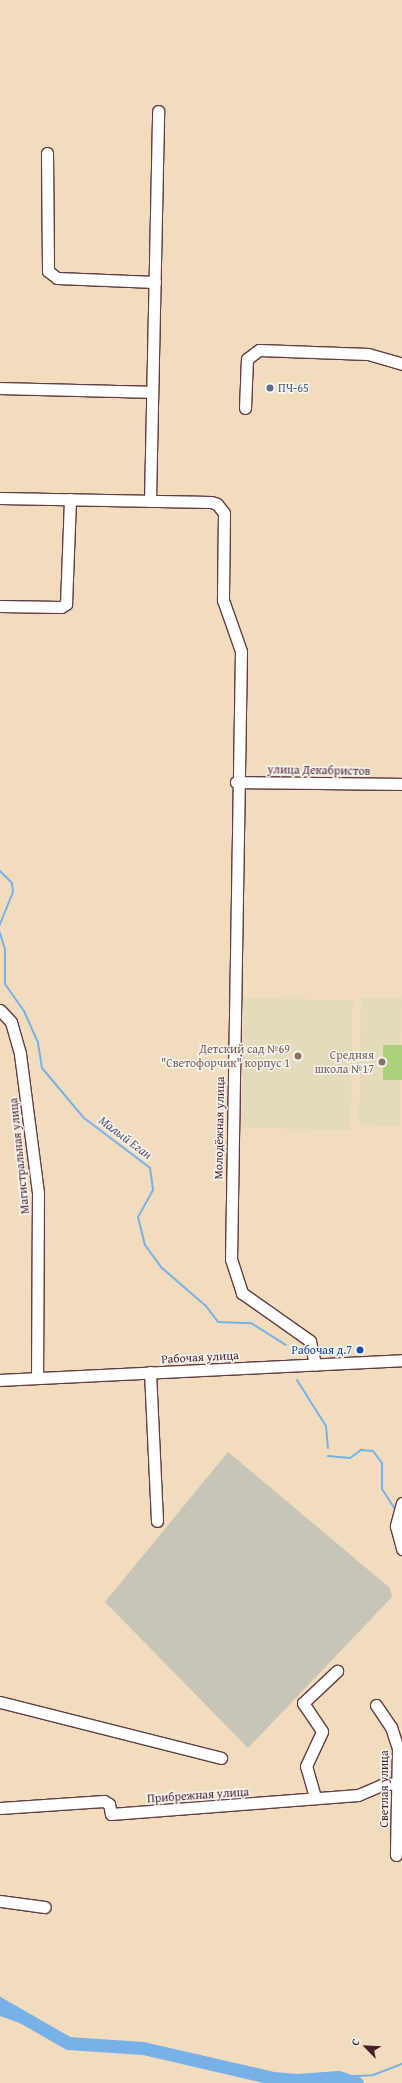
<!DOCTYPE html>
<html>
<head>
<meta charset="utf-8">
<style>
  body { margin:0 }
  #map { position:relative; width:402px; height:2083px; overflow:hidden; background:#f1ddbe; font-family:"Gentium Book Plus",serif }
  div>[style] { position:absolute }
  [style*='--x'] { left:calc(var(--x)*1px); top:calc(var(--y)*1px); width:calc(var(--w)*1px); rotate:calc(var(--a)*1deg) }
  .built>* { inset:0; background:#e3dbba; transform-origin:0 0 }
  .industrial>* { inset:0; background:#c6c5b8 }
  .green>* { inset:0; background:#acd17b; transform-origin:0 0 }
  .water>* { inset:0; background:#78b1e8 }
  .stream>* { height:2px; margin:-1px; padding:0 1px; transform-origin:1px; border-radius:1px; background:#78b1e8 }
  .river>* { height:13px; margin:-6.5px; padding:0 6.5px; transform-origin:6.5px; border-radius:6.5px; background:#78b1e8 }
  .roads { filter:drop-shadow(1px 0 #633c41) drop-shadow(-1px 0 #633c41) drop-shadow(0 1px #633c41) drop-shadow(0 -1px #633c41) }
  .minor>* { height:11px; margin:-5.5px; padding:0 5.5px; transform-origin:5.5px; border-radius:5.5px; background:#fff }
  .dots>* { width:11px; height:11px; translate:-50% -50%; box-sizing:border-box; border:2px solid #f6f6f2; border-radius:50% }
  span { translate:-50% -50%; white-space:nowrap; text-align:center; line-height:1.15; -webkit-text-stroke:3px #f6f6f2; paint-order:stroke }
  .service-label { font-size:12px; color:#4e5e75 }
  .left { translate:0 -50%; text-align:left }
  .street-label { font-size:12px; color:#4a1f2b }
  .education-label { font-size:12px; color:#785e54 }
  .right { translate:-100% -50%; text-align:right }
  .transit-label { font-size:12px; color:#164399 }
  .water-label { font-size:13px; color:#5a526d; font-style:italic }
  .north { position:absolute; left:346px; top:2027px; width:40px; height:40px; -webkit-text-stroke:3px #f6f6f2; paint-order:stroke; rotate:294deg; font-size:11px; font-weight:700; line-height:16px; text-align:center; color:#4a1f2b }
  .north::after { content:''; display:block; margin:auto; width:14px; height:18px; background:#4a1f2b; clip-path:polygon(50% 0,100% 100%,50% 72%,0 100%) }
</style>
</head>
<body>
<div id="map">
  <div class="built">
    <i style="left:244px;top:998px;width:109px;height:130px;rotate:1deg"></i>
    <i style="left:361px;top:998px;width:41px;height:127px;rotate:1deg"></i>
  </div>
  <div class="industrial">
    <i style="clip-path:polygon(228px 1452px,390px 1588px,392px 1597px,248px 1748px,105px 1602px)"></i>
  </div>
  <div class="green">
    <i style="left:383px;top:1045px;width:19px;height:35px"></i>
  </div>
  <div class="water">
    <i style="clip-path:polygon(0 1996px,5px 2001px,33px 2021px,28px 2026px,0 2016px)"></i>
  </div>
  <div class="stream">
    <i style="--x:0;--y:871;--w:17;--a:45"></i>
    <i style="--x:12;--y:883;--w:9;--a:84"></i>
    <i style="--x:13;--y:892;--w:35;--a:112"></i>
    <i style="--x:0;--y:933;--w:17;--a:73"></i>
    <i style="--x:5;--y:949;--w:35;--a:90"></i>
    <i style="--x:5;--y:984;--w:33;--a:55"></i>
    <i style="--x:24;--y:1011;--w:35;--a:66"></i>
    <i style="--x:38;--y:1043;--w:25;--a:81"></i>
    <i style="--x:42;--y:1068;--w:65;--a:50"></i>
    <i style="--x:84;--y:1118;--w:83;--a:37.1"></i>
    <i style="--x:150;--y:1168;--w:22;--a:82"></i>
    <i style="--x:153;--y:1190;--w:31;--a:119"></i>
    <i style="--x:138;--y:1217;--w:29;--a:76"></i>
    <i style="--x:145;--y:1245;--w:29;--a:54"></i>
    <i style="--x:162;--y:1268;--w:58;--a:40.8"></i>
    <i style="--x:206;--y:1306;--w:20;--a:53"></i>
    <i style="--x:218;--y:1322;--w:33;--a:2"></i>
    <i style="--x:251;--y:1323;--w:41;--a:32.2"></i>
    <i style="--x:297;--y:1380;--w:54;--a:57.8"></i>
    <i style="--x:326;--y:1426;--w:22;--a:85"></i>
    <i style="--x:328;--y:1456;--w:22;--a:5"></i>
    <i style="--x:350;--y:1458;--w:14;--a:-36"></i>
    <i style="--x:361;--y:1450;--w:12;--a:5"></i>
    <i style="--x:373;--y:1451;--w:15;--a:53"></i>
    <i style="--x:382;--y:1463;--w:26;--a:90"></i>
    <i style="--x:382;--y:1489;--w:24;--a:57"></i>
    <i style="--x:338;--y:2077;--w:35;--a:-3"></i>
    <i style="--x:373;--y:2075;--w:31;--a:-21"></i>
  </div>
  <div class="river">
    <i style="--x:0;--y:2004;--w:78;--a:29.8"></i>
    <i style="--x:68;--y:2043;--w:75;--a:3.8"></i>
    <i style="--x:143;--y:2048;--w:133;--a:13"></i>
    <i style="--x:273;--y:2078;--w:24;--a:5"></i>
    <i style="--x:297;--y:2080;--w:41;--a:-4.2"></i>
    <i style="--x:338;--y:2077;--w:20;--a:18"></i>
  </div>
  <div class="roads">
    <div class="minor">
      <i style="--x:47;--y:153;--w:118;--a:89.5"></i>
      <i style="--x:48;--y:271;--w:11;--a:38"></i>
      <i style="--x:57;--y:278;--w:98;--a:2.3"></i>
      <i style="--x:0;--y:388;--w:152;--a:1.5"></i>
      <i style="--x:245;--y:408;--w:49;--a:-87.7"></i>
      <i style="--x:247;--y:359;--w:15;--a:-37"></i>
      <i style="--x:259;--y:350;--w:109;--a:2.1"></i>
      <i style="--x:368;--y:354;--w:35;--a:16"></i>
      <i style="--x:0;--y:498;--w:211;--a:1.1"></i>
      <i style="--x:211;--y:502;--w:6;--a:18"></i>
      <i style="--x:217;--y:504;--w:11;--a:52"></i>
      <i style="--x:224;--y:513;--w:87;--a:90.7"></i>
      <i style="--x:223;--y:600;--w:54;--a:70.6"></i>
      <i style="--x:241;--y:651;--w:608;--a:90.94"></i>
      <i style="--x:231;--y:1259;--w:36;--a:72"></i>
      <i style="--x:242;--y:1293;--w:83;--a:35.2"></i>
      <i style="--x:310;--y:1341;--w:24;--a:78"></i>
      <i style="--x:150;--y:501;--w:390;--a:-88.8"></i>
      <i style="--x:0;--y:606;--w:61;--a:0.9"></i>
      <i style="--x:61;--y:607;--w:6;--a:-31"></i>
      <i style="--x:66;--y:604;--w:105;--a:-87.8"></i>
      <i style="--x:236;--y:782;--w:166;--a:0.7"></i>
      <i style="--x:0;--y:1010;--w:16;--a:47"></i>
      <i style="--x:11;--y:1022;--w:33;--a:74"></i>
      <i style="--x:20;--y:1054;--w:140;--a:82.6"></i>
      <i style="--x:38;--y:1193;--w:185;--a:90.3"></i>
      <i style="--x:150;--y:1372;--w:149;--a:87.3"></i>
      <i style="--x:0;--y:1380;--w:402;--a:-2.8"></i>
      <i style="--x:402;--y:1503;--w:24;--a:105"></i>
      <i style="--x:396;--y:1526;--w:24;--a:75"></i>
      <i style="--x:0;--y:1702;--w:228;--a:14.2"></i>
      <i style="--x:376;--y:1705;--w:27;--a:56"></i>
      <i style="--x:391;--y:1727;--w:22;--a:72"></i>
      <i style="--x:398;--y:1748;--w:107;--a:91.1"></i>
      <i style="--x:315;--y:1797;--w:32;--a:-106"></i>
      <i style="--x:306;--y:1766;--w:38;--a:-65"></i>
      <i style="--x:322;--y:1731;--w:34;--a:-124"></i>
      <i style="--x:303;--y:1703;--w:47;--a:-43.3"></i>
      <i style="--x:0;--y:1808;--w:104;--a:-3.9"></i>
      <i style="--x:104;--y:1801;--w:6;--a:31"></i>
      <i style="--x:109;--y:1804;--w:10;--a:79"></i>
      <i style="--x:111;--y:1814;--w:248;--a:-4.4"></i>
      <i style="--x:358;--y:1795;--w:25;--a:-23"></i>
      <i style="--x:381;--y:1785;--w:21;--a:-8"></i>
      <i style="--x:0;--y:1901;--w:45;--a:7.6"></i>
    </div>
  </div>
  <div class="dots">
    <i style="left:270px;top:388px;background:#5c6f8a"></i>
    <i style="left:298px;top:1056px;background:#8d6e63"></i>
    <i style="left:382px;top:1062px;background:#8d6e63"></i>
    <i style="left:360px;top:1350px;background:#1a4fb4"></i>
  </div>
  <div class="service-label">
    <span class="left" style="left:278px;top:388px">ПЧ-65</span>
  </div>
  <div class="street-label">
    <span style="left:319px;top:770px;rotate:1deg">улица Декабристов</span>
    <span style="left:219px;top:1128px;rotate:-89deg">Молодёжная улица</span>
    <span style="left:19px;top:1156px;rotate:-96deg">Магистральная улица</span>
    <span style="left:200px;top:1357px;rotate:-3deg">Рабочая улица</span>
    <span style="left:384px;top:1789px;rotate:-90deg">Светлая улица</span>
    <span style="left:198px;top:1795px;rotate:-4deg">Прибрежная улица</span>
  </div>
  <div class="education-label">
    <span class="right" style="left:290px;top:1056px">Детский сад №69<br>"Светофорчик" корпус 1</span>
    <span class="right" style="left:374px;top:1062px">Средняя<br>школа №17</span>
  </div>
  <div class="transit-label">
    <span class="right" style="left:352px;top:1350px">Рабочая д.7</span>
  </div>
  <div class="water-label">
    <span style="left:125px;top:1138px;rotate:37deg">Малый Еган</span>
  </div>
  <div class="north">С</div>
</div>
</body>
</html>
